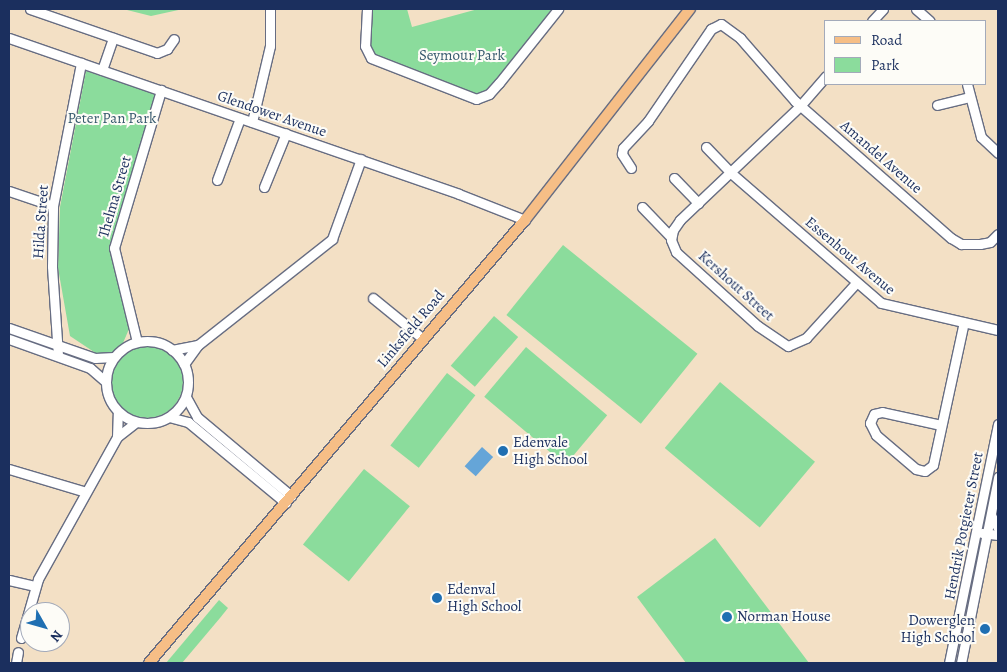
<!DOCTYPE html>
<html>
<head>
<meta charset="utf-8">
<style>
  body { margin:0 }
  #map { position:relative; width:1007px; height:672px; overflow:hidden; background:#f3e0c5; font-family:Alegreya,serif }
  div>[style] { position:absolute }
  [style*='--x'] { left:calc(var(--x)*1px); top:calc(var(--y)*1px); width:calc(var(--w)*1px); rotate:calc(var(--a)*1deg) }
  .green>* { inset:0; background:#8bdc9c; transform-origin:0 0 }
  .round { border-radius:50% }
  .water>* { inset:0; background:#65a5d8; transform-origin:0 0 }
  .roads { filter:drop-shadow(1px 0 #676d82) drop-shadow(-1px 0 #676d82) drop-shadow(0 1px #676d82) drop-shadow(0 -1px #676d82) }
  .minor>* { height:9px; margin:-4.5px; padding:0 4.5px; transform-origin:4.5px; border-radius:4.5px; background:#fff }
  .minor>.ring { margin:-4.5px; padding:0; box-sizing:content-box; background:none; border:9px solid #fff; border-radius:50% }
  .major>* { height:10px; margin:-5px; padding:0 5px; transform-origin:5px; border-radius:5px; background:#f6be86 }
  .dots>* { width:14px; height:14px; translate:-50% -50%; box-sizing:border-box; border:2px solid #fdfcf7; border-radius:50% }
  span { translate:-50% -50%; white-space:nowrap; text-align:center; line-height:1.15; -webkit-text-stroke:4px #fdfcf7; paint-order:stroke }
  .park-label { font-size:15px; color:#375a6e }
  .street-label { font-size:15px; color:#1b2f5e }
  .poi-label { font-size:15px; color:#1b2f5e }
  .left { translate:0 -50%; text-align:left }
  .right { translate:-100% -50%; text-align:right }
  .frame { position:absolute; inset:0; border:10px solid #1b2f5e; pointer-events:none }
  .legend { position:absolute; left:824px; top:20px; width:162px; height:65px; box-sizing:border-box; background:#fdfcf7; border:1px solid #a3aaba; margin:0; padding:6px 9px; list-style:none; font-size:15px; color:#1b2f5e }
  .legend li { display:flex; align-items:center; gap:10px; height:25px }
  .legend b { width:25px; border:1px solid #a3aaba }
  .north { position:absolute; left:20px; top:602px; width:50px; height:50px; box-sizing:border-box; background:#fdfcf7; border:1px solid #a3aaba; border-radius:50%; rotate:128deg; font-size:14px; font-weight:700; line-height:20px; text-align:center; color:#1b2f5e }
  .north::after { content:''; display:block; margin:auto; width:18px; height:22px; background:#1f6fb2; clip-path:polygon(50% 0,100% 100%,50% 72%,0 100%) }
</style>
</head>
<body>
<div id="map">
  <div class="green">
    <i style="clip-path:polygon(123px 9px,183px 9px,151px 16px)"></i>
    <i style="clip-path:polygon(364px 9px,407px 9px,412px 27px,478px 9px,554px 9px,483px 97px,465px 101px,373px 62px,363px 44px)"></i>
    <i style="clip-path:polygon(86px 71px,155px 94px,112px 247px,129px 329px,123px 343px,109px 355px,100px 356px,70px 336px,58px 268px,60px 207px)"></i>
    <i style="left:563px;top:245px;width:173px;height:90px;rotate:39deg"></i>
    <i style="left:494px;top:316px;width:32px;height:66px;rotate:41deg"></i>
    <i class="round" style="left:111px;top:346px;width:72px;height:72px"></i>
    <i style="left:526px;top:347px;width:106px;height:65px;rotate:40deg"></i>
    <i style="left:447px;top:373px;width:36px;height:92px;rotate:38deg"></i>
    <i style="left:720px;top:382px;width:124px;height:86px;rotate:40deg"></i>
    <i style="left:364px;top:469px;width:59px;height:97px;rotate:39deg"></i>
    <i style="clip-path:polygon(715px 538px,809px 663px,686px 663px,637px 597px)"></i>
    <i style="clip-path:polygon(219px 600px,228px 608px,220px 618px,182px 663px,166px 663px)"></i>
  </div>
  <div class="water">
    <i style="left:482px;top:447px;width:15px;height:26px;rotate:42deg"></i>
  </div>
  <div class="roads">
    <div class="minor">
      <i style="--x:30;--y:9;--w:134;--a:19.1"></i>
      <i style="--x:157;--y:53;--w:11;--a:-22"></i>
      <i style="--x:167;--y:49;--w:12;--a:-55"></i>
      <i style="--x:367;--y:9;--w:37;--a:93"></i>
      <i style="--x:365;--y:46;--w:13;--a:63"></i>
      <i style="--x:371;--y:58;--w:113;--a:21.3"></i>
      <i style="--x:476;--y:99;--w:14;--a:-21"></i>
      <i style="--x:489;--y:94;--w:15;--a:-48"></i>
      <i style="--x:499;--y:83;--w:95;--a:-51.4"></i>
      <i style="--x:916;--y:9;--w:18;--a:41"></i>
      <i style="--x:872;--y:21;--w:16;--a:-47"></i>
      <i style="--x:9;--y:38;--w:476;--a:19.1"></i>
      <i style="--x:459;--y:194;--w:71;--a:21.5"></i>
      <i style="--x:102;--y:70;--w:34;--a:-71"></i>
      <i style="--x:826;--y:76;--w:40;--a:131"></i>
      <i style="--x:800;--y:106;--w:166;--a:136.5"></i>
      <i style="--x:680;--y:220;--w:12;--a:125"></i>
      <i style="--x:673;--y:230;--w:10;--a:101"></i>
      <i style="--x:671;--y:240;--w:13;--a:67"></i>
      <i style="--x:676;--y:252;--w:110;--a:42.1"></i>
      <i style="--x:758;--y:326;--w:36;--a:34"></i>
      <i style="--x:788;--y:346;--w:20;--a:-24"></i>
      <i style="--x:806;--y:338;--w:74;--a:-47.7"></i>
      <i style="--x:967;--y:84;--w:55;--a:75.2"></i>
      <i style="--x:981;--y:137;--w:23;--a:43"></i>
      <i style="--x:937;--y:105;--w:34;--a:-14"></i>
      <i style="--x:252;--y:122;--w:78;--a:-76.7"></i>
      <i style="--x:270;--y:46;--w:37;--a:-90"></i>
      <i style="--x:706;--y:147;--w:36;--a:46"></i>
      <i style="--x:731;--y:173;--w:198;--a:40.9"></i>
      <i style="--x:881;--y:303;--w:120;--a:13"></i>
      <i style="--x:631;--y:168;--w:17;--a:-123"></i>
      <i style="--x:622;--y:154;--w:6;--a:-81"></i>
      <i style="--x:623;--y:148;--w:37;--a:-47"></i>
      <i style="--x:648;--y:121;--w:112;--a:-55.6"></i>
      <i style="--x:711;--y:29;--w:11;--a:-27"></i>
      <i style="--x:721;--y:24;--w:24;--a:36"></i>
      <i style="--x:740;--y:38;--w:84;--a:48.9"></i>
      <i style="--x:795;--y:101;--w:208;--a:41.3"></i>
      <i style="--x:951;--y:238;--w:12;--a:31"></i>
      <i style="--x:961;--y:244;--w:19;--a:0"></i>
      <i style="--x:980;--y:244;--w:10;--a:-11"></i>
      <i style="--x:990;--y:242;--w:11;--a:-45"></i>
      <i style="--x:674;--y:178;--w:35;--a:46"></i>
      <i style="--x:217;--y:180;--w:66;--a:-69.6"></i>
      <i style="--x:264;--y:187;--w:58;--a:-67.8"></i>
      <i style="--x:9;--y:191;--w:46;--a:18.8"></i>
      <i style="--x:642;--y:207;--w:40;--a:46"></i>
      <i style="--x:373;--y:298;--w:63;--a:39.2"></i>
      <i style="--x:9;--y:328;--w:91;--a:19.2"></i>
      <i style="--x:95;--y:358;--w:19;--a:-3"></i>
      <i style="--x:9;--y:339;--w:86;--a:19.7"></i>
      <i style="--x:90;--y:368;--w:21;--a:41"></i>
      <i class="ring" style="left:106px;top:341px;width:73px;height:73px"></i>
      <i style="--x:137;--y:342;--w:97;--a:-103.7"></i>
      <i style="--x:114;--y:248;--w:165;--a:-73.4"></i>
      <i style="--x:172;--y:350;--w:25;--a:-11"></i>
      <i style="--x:58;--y:355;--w:89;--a:-93.9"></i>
      <i style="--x:52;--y:266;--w:60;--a:-89"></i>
      <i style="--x:53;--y:206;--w:146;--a:-78.9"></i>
      <i style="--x:184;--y:364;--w:24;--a:-54"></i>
      <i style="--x:198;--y:345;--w:171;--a:-38.3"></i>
      <i style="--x:332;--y:239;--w:85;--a:-70.1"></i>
      <i style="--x:186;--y:397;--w:23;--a:61"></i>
      <i style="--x:197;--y:417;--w:123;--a:40"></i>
      <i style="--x:169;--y:417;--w:20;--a:15"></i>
      <i style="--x:188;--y:422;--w:127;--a:39.6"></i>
      <i style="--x:941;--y:425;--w:60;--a:-167.6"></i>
      <i style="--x:882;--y:412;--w:8;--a:166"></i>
      <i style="--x:874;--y:414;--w:10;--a:114"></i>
      <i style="--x:870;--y:423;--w:13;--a:63"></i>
      <i style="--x:876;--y:435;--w:52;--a:40.4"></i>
      <i style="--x:916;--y:469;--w:9;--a:13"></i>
      <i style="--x:925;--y:471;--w:10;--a:-37"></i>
      <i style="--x:933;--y:465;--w:146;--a:-77.8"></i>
      <i style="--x:117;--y:437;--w:24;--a:-38"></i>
      <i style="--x:9;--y:469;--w:80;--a:16.6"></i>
      <i style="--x:991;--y:515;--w:15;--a:62"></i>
      <i style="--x:982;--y:533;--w:16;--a:7"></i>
      <i style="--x:9;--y:580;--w:27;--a:13"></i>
      <i style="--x:21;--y:638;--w:61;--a:-73.9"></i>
      <i style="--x:38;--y:579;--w:162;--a:-60.9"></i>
      <i style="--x:117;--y:437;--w:25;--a:-88"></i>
      <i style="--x:16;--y:663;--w:11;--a:-80"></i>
      <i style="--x:949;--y:663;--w:244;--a:-78.4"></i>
      <i style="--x:961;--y:663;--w:190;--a:-78.7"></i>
    </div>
    <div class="major">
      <i style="--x:149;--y:663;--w:581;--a:-49.68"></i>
      <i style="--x:525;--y:220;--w:268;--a:-52"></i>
    </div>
  </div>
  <div class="dots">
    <i style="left:503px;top:451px;background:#1f6fb2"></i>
    <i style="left:437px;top:598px;background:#1f6fb2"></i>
    <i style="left:727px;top:617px;background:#1f6fb2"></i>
    <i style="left:985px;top:629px;background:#1f6fb2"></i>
  </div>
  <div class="park-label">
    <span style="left:462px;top:56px">Seymour Park</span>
    <span style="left:112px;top:119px">Peter Pan Park</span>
  </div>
  <div class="street-label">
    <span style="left:272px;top:114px;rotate:19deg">Glendower Avenue</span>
    <span style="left:881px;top:157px;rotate:41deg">Amandel Avenue</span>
    <span style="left:115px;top:197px;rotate:-74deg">Thelma Street</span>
    <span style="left:41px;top:222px;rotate:-86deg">Hilda Street</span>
    <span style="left:850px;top:256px;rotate:40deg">Essenhout Avenue</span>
    <span style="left:736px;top:286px;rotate:42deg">Kershout Street</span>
    <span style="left:411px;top:329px;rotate:-50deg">Linksfield Road</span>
    <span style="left:964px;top:526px;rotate:-79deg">Hendrik Potgieter Street</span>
  </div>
  <div class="poi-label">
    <span class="left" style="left:513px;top:451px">Edenvale<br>High School</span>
    <span class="left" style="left:447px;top:598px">Edenval<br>High School</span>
    <span class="left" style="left:737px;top:617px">Norman House</span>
    <span class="right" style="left:975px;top:629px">Dowerglen<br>High School</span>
  </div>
  <div class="frame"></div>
  <ul class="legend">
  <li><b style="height:6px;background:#f6be86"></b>Road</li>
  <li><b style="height:14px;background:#8bdc9c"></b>Park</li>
  </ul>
  <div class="north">N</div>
</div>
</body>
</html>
